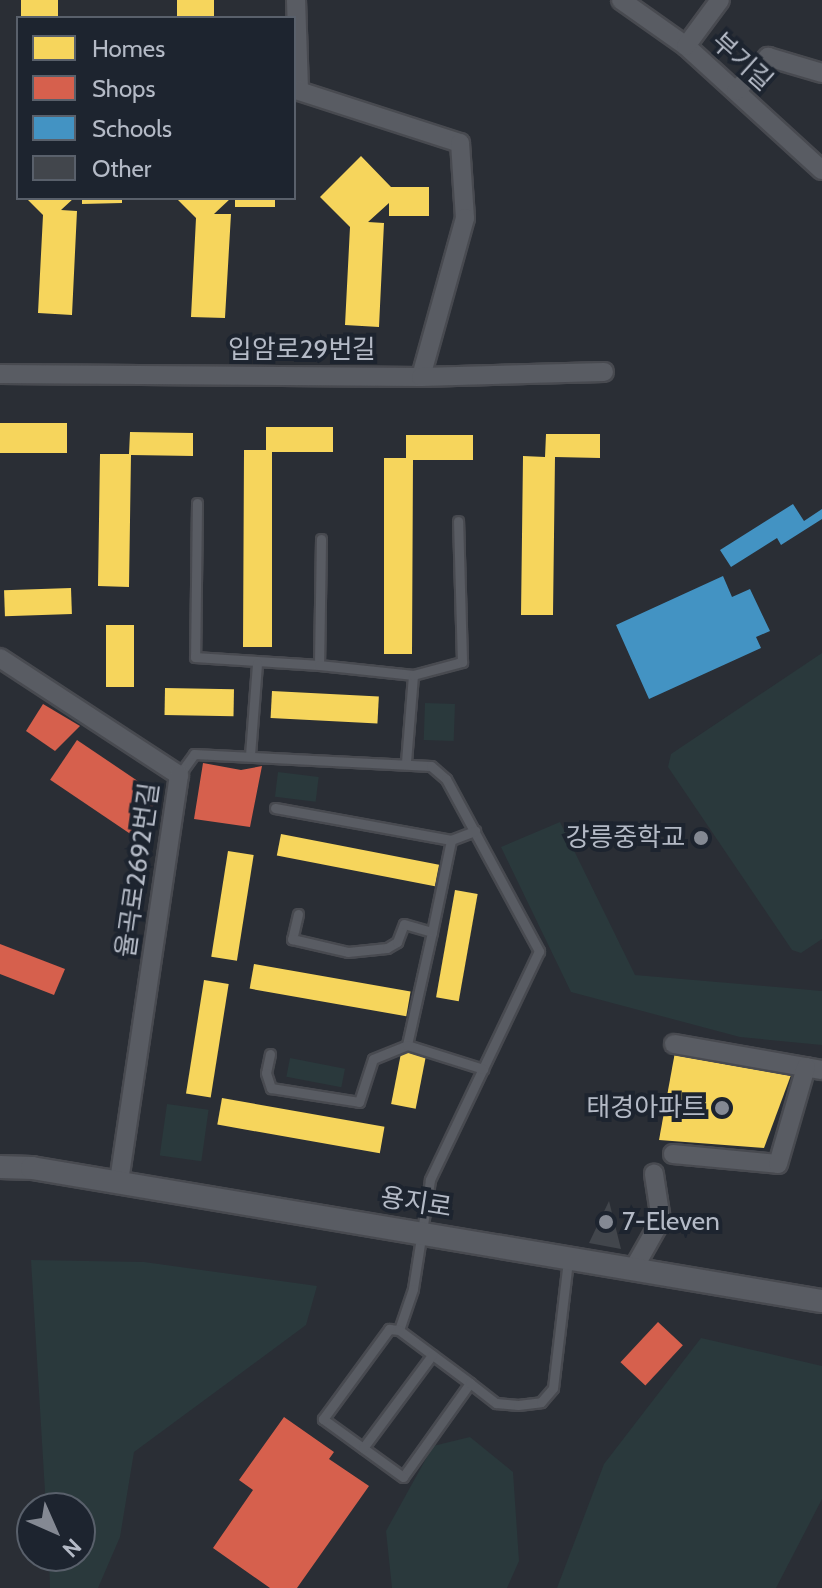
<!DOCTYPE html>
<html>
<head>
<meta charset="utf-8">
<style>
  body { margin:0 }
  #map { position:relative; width:822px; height:1588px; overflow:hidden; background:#2a2e35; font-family:Cabin,"Noto Sans KR",sans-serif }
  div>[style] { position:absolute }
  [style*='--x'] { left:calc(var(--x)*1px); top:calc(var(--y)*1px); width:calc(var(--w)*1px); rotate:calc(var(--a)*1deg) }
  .green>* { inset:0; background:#2a393c; transform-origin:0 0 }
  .homes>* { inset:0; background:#f6d55c; transform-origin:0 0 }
  .shops>* { inset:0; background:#d6604d; transform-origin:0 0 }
  .schools>* { inset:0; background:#4393c3 }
  .building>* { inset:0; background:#42464c }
  .roads { filter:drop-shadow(2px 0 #484a50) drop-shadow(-2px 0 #484a50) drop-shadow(0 2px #484a50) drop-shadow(0 -2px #484a50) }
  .service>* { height:9px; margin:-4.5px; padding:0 4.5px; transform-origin:4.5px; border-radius:4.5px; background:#595c63 }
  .minor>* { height:18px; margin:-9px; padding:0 9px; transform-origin:9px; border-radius:9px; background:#595c63 }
  .tertiary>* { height:22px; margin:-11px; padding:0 11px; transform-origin:11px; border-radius:11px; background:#595c63 }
  .dots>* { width:22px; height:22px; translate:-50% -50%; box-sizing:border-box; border:4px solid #1d242f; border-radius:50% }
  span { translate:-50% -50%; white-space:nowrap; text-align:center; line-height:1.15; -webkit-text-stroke:8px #1d242f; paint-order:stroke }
  .street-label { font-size:26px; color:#b4bac6 }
  .poi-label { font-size:26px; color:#b4bac6 }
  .right { translate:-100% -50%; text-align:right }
  .left { translate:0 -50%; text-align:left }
  .legend { position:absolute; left:16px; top:16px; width:280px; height:184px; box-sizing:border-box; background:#1d242f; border:2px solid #59606b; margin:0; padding:10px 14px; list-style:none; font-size:24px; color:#b4bac6 }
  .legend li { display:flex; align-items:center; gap:16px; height:40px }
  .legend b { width:40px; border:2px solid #59606b }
  .north { position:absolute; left:16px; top:1492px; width:80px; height:80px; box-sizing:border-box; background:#1d242f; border:2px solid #59606b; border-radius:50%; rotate:135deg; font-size:22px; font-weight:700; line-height:32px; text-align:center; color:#b4bac6 }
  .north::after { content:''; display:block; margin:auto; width:28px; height:36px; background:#848993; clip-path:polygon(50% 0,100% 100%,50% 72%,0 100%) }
</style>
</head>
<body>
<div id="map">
  <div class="green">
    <i style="clip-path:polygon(822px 653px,822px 939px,801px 953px,792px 950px,668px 767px,671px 754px)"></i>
    <i style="left:425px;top:703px;width:30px;height:37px;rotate:2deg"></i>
    <i style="left:278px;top:772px;width:41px;height:25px;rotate:7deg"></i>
    <i style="clip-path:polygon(560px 822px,635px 975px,822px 991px,822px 1045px,740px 1037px,571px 992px,501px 847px)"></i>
    <i style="left:290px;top:1058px;width:56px;height:19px;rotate:11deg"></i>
    <i style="left:167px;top:1104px;width:42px;height:52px;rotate:8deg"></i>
    <i style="clip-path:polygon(31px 1260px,144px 1262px,317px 1286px,306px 1325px,134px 1452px,120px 1537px,98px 1588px,50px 1588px,49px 1556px,80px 1556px,80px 1508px,46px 1508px)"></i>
    <i style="clip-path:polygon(701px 1338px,822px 1366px,822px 1499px,776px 1588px,557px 1588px,604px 1464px)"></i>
    <i style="clip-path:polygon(470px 1437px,513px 1472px,519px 1561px,507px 1588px,392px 1588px,386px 1531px,433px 1446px)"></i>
  </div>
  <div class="homes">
    <i style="left:21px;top:0;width:37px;height:18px"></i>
    <i style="left:177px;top:0;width:37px;height:18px"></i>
    <i style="clip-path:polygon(361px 156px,391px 187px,429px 187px,429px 216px,389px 216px,389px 203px,368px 222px,384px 223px,379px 327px,345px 325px,350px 227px,320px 197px)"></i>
    <i style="clip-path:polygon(26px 198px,74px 198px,61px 210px,77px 211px,72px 315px,38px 313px,43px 215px)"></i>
    <i style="clip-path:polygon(82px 198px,122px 198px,122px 203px,82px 204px)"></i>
    <i style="clip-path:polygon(176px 198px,231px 198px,214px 214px,231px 214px,225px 318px,191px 317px,196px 218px)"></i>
    <i style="left:235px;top:198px;width:40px;height:9px"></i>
    <i style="left:0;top:423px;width:67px;height:30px"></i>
    <i style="clip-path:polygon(266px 427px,333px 427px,333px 452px,272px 452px,272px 647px,243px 647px,244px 450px,266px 450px)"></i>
    <i style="clip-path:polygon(130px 432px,193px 433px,193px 456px,131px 455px,129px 587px,98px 586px,100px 454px,129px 454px)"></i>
    <i style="clip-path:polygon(546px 434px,600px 434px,600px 458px,555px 457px,553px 615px,521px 615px,523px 456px,545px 457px)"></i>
    <i style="clip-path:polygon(406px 435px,473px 435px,473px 460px,413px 460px,412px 654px,384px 654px,384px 458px,406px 458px)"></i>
    <i style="left:71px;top:588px;width:26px;height:67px;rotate:88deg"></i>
    <i style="left:106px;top:625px;width:28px;height:62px"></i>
    <i style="left:165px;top:688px;width:69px;height:27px;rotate:1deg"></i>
    <i style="left:272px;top:691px;width:107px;height:27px;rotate:3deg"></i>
    <i style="left:281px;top:834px;width:161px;height:22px;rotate:11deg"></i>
    <i style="left:228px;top:851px;width:26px;height:107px;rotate:9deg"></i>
    <i style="left:455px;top:890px;width:23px;height:109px;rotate:10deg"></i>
    <i style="left:254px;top:964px;width:159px;height:25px;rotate:10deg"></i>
    <i style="left:204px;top:980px;width:25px;height:115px;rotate:9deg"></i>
    <i style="left:402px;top:1048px;width:25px;height:57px;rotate:11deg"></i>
    <i style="clip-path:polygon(675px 1052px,791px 1075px,764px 1148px,659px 1140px)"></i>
    <i style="left:222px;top:1098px;width:165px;height:27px;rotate:10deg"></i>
  </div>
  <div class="shops">
    <i style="clip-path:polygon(43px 704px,80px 726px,55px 751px,26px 731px)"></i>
    <i style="left:77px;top:740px;width:100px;height:48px;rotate:34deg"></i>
    <i style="clip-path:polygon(203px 763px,241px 770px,262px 766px,250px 827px,194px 819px)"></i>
    <i style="clip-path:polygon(0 944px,65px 969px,54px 995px,0 974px)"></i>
    <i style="left:658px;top:1322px;width:34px;height:55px;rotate:43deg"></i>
    <i style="clip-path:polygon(284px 1417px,334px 1452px,329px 1459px,369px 1486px,297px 1588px,270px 1588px,213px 1548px,253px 1490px,239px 1480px)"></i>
  </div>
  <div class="schools">
    <i style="clip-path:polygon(793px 504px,804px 521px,822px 509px,822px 519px,781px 545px,777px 538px,731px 567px,720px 550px)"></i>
    <i style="clip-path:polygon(723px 576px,732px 597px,750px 589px,770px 631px,756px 637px,761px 648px,649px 699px,616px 625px)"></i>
  </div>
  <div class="building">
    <i style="clip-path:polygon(609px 1201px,621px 1249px,589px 1243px)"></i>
  </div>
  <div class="roads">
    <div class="service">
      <i style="--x:197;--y:503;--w:154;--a:90.7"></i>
      <i style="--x:195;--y:657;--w:124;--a:3.7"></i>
      <i style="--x:321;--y:539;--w:126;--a:90.9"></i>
      <i style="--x:319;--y:665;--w:95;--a:6.1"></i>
      <i style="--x:250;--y:755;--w:92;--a:-85.6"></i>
      <i style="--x:406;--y:762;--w:87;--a:-85.4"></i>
      <i style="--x:413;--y:675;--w:51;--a:-14.9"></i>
      <i style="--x:462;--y:662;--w:141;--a:-91.6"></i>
      <i style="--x:179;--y:775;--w:26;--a:-54"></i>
      <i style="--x:194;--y:754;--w:237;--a:2.9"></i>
      <i style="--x:431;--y:766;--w:20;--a:41"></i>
      <i style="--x:446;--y:779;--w:196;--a:61.6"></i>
      <i style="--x:539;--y:951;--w:254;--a:115.5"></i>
      <i style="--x:430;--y:1180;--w:110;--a:98.9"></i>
      <i style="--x:413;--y:1289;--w:43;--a:108.9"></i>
      <i style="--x:275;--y:808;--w:179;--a:10.3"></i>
      <i style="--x:451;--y:840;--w:26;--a:-21"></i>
      <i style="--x:298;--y:914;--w:26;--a:103"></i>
      <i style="--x:292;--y:939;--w:57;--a:13.1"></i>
      <i style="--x:348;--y:952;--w:39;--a:-6"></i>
      <i style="--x:387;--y:948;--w:12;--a:-31"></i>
      <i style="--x:397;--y:942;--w:19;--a:-69"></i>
      <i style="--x:404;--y:924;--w:29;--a:16"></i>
      <i style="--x:432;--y:932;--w:116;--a:102.5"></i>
      <i style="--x:432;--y:932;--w:94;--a:-78.3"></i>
      <i style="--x:270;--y:1054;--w:19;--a:102"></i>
      <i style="--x:266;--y:1073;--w:16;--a:72"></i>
      <i style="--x:271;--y:1088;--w:89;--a:9"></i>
      <i style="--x:359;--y:1102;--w:45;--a:-72"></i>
      <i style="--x:373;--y:1059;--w:37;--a:-22"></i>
      <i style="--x:407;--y:1045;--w:80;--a:17.5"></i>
      <i style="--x:389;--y:1329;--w:10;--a:6"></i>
      <i style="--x:399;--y:1330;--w:89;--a:36.7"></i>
      <i style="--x:470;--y:1383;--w:115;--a:125.5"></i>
      <i style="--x:403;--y:1477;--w:99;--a:-144.1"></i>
      <i style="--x:323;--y:1419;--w:112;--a:-53.7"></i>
      <i style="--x:470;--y:1383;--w:33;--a:38"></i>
      <i style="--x:496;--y:1403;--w:22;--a:5"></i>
      <i style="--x:518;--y:1405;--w:23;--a:-7"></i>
      <i style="--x:541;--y:1402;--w:18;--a:-49"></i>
      <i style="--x:553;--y:1388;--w:129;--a:-83.3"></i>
      <i style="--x:363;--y:1448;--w:116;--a:-53.4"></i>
    </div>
    <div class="minor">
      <i style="--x:296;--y:0;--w:91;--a:88.1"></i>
      <i style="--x:299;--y:91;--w:169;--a:17.9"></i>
      <i style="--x:460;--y:143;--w:75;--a:86.2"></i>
      <i style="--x:465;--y:218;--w:165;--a:105.5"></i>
      <i style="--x:621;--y:0;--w:80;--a:35.3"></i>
      <i style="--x:686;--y:46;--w:184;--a:42.4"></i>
      <i style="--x:686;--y:46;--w:57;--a:-53.5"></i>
      <i style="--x:736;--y:91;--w:47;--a:-46.7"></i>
      <i style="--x:768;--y:57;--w:56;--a:16.5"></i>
      <i style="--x:0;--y:374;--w:421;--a:0.4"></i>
      <i style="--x:421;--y:377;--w:183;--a:-1.6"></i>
      <i style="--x:0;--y:658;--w:214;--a:33.2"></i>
      <i style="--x:179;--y:775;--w:411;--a:98.4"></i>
      <i style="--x:674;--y:1044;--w:150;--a:10"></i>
      <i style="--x:673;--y:1154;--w:105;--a:5.4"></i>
      <i style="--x:778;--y:1164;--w:101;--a:-73.9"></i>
      <i style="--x:634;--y:1268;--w:55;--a:-60.6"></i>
      <i style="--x:661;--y:1220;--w:47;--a:-98.7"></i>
    </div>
    <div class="tertiary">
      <i style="--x:0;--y:1167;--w:32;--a:2"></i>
      <i style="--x:32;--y:1168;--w:801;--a:9.56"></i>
    </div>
  </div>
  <div class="dots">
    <i style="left:701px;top:838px;background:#848993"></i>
    <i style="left:722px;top:1108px;background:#848993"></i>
    <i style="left:606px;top:1222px;background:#848993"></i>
  </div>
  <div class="street-label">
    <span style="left:742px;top:62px;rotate:42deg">부기길</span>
    <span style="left:302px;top:350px">입암로29번길</span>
    <span style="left:138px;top:870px;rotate:-82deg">율곡로2692번길</span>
    <span style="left:416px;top:1203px;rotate:9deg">용지로</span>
  </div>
  <div class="poi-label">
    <span class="right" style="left:685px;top:838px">강릉중학교</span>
    <span class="right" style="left:706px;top:1108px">태경아파트</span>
    <span class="left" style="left:622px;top:1222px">7-Eleven</span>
  </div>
  <ul class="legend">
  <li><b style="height:22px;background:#f6d55c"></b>Homes</li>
  <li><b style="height:22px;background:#d6604d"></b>Shops</li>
  <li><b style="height:22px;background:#4393c3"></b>Schools</li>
  <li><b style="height:22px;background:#42464c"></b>Other</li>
  </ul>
  <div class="north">N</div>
</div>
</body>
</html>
